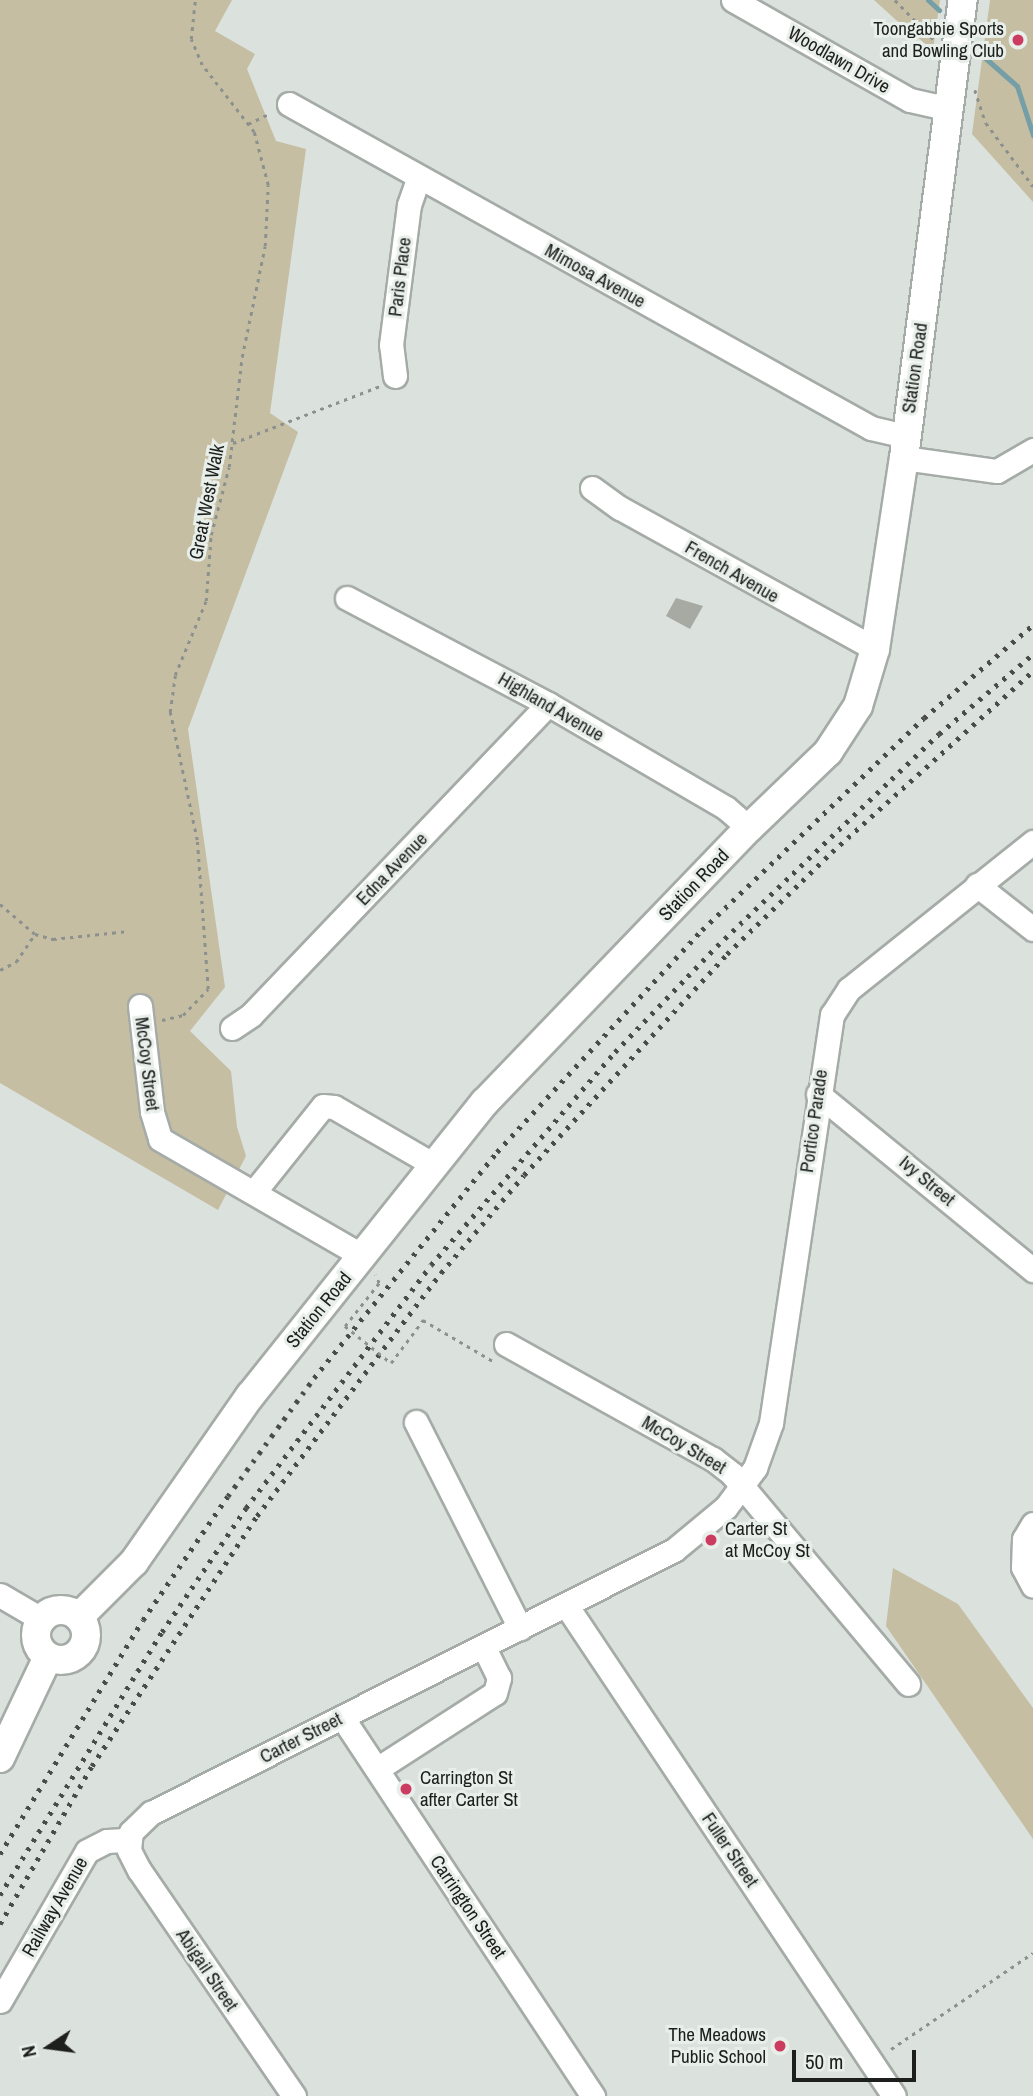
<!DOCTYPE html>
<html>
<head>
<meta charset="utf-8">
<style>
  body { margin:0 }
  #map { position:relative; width:1033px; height:2096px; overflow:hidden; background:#dbe1dd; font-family:"Archivo Narrow",sans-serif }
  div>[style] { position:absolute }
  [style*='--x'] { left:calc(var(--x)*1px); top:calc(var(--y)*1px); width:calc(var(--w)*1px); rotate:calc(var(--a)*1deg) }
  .green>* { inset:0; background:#c5bea2 }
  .stream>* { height:5px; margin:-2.5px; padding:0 2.5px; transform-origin:2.5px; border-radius:2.5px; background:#759ea7 }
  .building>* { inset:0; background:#a7aaa3 }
  .path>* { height:2.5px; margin-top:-1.25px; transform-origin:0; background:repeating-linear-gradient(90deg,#8c918e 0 3.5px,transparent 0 8.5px) }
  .roads { filter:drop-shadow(2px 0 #a5aba7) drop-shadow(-2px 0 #a5aba7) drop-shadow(0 2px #a5aba7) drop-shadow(0 -2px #a5aba7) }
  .minor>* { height:23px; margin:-11.5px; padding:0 11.5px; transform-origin:11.5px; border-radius:11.5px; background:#fff }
  .major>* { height:28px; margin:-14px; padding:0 14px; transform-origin:14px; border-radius:14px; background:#fff }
  .major>.ring { margin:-14px; padding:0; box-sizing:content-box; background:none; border:28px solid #fff; border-radius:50% }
  .rail>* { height:5px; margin-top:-2.5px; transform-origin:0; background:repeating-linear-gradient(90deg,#494c49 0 3.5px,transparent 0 10.5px) }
  .path-bridge>* { height:2.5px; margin-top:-1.25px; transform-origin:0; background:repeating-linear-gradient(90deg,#8c918e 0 3.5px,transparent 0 8.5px) }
  .dots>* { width:19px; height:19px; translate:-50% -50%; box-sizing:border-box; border:4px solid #e8efea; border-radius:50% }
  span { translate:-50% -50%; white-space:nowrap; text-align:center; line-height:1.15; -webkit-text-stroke:6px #e8efea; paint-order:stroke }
  .poi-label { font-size:19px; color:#1d1f1d }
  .right { translate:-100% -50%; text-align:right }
  .left { translate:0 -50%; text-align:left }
  .street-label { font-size:19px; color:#1d1f1d }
  .north { position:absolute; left:14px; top:2012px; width:70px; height:70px; -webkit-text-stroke:5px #e8efea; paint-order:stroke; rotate:257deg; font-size:19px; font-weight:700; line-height:28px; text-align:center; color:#1d1f1d }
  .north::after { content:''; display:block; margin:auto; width:24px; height:32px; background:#1d1f1d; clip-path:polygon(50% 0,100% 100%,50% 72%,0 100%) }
  .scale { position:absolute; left:792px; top:2050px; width:124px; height:32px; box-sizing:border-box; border:4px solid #1d1f1d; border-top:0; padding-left:9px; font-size:21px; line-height:24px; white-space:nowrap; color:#1d1f1d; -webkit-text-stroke:5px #e8efea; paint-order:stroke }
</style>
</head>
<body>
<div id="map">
  <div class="green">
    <i style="clip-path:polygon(0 0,232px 0,215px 31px,255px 54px,247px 69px,276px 141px,306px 149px,270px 413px,298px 432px,188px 729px,225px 987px,190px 1031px,231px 1071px,237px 1127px,246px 1156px,218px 1210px,0 1083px)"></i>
    <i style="clip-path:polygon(874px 0,940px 0,933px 50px,896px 20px)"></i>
    <i style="clip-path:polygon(990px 0,1033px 0,1033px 202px,972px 134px)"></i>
    <i style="clip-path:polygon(893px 1568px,958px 1604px,1033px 1708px,1033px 1839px,886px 1626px)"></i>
  </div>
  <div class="stream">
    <i style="--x:928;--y:0;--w:15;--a:42"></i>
    <i style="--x:984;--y:57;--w:44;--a:41.3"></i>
    <i style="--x:1017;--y:86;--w:52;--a:71.9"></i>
  </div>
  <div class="building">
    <i style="clip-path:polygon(676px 598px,703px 606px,690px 629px,666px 616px)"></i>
  </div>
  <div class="path">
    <i style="--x:895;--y:0;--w:56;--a:45.7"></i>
    <i style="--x:975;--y:90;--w:35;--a:72"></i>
    <i style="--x:986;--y:123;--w:79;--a:53.3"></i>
    <i style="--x:248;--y:124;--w:25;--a:-26"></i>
    <i style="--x:233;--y:443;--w:158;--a:-21.2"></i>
    <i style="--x:0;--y:904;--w:46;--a:40.6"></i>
    <i style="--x:35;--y:934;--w:19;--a:16"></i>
    <i style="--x:53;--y:939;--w:76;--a:-6"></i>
    <i style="--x:0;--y:970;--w:18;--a:-27"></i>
    <i style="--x:16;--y:962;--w:34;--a:-56"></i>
    <i style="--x:162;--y:1020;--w:22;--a:-13"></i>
    <i style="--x:183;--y:1015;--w:36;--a:-46"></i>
    <i style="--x:208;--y:989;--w:149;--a:-94.2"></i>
    <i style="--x:197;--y:840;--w:131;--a:-101.9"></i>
    <i style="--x:170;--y:712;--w:37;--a:-82"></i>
    <i style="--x:175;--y:675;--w:80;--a:-67.3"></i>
    <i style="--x:206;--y:601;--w:66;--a:-85.7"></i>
    <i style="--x:211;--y:535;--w:70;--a:-75.2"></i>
    <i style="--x:229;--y:467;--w:111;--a:-83.3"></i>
    <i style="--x:242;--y:357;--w:113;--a:-78.3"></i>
    <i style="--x:265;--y:246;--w:61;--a:-87.2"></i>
    <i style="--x:268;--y:185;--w:55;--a:-104.8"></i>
    <i style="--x:254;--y:132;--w:85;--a:-127.8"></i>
    <i style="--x:202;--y:65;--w:28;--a:-113"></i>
    <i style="--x:191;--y:39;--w:39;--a:-84"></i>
    <i style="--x:345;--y:1326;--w:55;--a:-51.7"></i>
    <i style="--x:379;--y:1283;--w:9;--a:-117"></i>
    <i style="--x:391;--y:1363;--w:54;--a:-53.3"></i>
    <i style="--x:423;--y:1320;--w:81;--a:30.4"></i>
    <i style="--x:891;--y:2049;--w:171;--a:-34.1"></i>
  </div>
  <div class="roads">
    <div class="minor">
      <i style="--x:733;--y:0;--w:203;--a:29.5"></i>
      <i style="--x:910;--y:100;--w:41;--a:12.7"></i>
      <i style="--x:289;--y:104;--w:666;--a:29.1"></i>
      <i style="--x:871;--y:428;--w:36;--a:13"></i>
      <i style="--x:395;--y:376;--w:31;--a:-97"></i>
      <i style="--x:391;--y:345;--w:141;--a:-82.7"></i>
      <i style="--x:409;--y:205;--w:28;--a:-71"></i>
      <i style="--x:904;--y:458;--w:94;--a:8"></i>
      <i style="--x:997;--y:471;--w:42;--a:-30.3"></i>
      <i style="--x:592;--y:488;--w:34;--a:36"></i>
      <i style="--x:620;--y:508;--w:291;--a:28.9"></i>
      <i style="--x:347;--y:598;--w:227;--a:27.8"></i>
      <i style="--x:548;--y:704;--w:206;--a:30.3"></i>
      <i style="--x:726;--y:808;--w:30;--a:41"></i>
      <i style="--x:977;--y:885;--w:71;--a:38.2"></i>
      <i style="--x:140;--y:1006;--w:107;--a:83.5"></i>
      <i style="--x:152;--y:1112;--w:28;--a:73"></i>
      <i style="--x:160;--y:1139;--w:234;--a:30"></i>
      <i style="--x:232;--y:1028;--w:23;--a:-34"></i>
      <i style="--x:251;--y:1015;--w:430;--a:-46.3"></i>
      <i style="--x:818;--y:1094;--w:278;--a:39.3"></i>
      <i style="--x:254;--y:1192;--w:110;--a:-51.3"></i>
      <i style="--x:323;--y:1106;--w:11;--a:5"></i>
      <i style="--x:334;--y:1107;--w:116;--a:30.1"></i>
      <i style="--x:506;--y:1344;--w:237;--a:29.1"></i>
      <i style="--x:713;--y:1459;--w:24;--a:38"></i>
      <i style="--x:732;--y:1474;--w:274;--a:50"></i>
      <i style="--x:416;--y:1422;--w:231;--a:63.2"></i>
      <i style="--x:1033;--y:1524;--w:17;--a:121"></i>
      <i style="--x:1024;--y:1539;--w:28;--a:92"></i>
      <i style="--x:1023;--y:1567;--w:21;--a:62"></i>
      <i style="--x:0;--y:1595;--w:48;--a:30.3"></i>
      <i style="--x:566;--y:1605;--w:590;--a:56.26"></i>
      <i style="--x:342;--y:1717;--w:455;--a:56.5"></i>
      <i style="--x:377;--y:1769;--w:140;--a:-32.8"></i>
      <i style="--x:495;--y:1693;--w:16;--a:-75"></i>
      <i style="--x:499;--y:1678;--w:34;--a:-116"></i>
      <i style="--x:0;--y:2001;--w:173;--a:-59.9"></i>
      <i style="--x:87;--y:1851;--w:22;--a:-27"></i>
      <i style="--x:107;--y:1841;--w:22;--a:-3"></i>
      <i style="--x:294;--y:2096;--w:274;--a:-124.4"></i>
      <i style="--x:139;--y:1870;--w:22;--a:-117"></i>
      <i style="--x:129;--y:1850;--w:18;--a:-84"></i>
      <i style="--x:131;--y:1832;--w:28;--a:-44"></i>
      <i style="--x:151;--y:1813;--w:585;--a:-26.7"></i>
      <i style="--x:674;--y:1550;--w:67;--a:-39.6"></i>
      <i style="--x:726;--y:1507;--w:49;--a:-53.4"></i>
      <i style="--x:755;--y:1468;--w:48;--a:-70.4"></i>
      <i style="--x:771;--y:1423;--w:413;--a:-81.5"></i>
      <i style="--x:832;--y:1015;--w:31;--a:-57"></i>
      <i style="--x:849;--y:989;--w:236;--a:-38.6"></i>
    </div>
    <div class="major">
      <i class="ring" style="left:36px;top:1610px;width:22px;height:22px"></i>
      <i style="--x:79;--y:1617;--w:78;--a:-45"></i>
      <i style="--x:134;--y:1562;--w:203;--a:-55.1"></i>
      <i style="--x:250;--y:1396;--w:376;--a:-51.4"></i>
      <i style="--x:485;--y:1102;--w:380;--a:-46.1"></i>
      <i style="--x:749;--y:828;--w:110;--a:-43.9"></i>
      <i style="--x:828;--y:752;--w:55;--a:-56.9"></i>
      <i style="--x:858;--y:706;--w:59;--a:-73.4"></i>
      <i style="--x:875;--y:649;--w:193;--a:-81.4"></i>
      <i style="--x:904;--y:458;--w:462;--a:-82.7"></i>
      <i style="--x:0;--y:1758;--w:112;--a:-64.6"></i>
    </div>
  </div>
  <div class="rail">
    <i style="--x:0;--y:1854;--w:274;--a:-58.6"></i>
    <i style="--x:143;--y:1620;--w:150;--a:-55.6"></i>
    <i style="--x:228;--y:1496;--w:146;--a:-53.9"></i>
    <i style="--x:314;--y:1378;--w:291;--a:-51"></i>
    <i style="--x:497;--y:1152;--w:302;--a:-47.3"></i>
    <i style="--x:702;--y:930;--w:307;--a:-43.7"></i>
    <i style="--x:924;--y:718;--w:143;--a:-40.5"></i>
    <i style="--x:0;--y:1895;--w:309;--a:-58.4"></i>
    <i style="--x:162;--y:1632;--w:150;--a:-55.9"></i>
    <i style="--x:246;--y:1508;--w:305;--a:-52.7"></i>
    <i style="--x:431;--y:1265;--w:281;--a:-49.2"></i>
    <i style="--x:615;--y:1052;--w:147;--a:-46.1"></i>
    <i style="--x:717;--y:946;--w:307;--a:-43.7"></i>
    <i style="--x:939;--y:734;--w:123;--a:-40.4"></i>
    <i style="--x:0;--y:1924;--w:183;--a:-59.8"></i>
    <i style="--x:92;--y:1766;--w:300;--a:-56.6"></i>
    <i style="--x:257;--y:1516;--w:305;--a:-52.9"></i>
    <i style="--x:441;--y:1273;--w:128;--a:-49.7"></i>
    <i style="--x:524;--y:1175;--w:300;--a:-47.4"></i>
    <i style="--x:727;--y:954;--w:146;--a:-44.2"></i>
    <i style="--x:832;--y:852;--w:270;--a:-42"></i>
  </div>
  <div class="path-bridge">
    <i style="--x:345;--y:1326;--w:59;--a:38.8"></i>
  </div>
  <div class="dots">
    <i style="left:1018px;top:40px;background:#cb3c60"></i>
    <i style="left:711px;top:1540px;background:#cb3c60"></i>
    <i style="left:406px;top:1789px;background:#cb3c60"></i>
    <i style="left:780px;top:2046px;background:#cb3c60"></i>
  </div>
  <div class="poi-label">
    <span class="right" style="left:1004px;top:40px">Toongabbie Sports<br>and Bowling Club</span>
    <span class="left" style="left:725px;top:1540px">Carter St<br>at McCoy St</span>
    <span class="left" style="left:420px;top:1789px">Carrington St<br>after Carter St</span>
    <span class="right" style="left:766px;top:2046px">The Meadows<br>Public School</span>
  </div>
  <div class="street-label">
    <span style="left:839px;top:60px;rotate:30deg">Woodlawn Drive</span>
    <span style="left:595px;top:276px;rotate:29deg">Mimosa Avenue</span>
    <span style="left:400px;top:277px;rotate:-83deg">Paris Place</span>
    <span style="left:915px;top:368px;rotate:-82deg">Station Road</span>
    <span style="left:207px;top:502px;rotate:-79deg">Great West Walk</span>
    <span style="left:732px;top:572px;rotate:30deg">French Avenue</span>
    <span style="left:551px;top:707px;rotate:30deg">Highland Avenue</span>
    <span style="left:392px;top:869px;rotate:-46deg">Edna Avenue</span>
    <span style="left:694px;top:885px;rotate:-46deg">Station Road</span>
    <span style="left:147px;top:1064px;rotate:83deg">McCoy Street</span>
    <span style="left:814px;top:1121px;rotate:-82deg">Portico Parade</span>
    <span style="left:927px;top:1181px;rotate:40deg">Ivy Street</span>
    <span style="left:319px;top:1310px;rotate:-51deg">Station Road</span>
    <span style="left:684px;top:1445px;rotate:31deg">McCoy Street</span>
    <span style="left:301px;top:1738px;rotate:-27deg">Carter Street</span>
    <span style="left:730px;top:1850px;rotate:56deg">Fuller Street</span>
    <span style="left:55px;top:1907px;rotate:-60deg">Railway Avenue</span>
    <span style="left:468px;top:1907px;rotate:56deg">Carrington Street</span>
    <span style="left:207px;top:1970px;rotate:56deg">Abigail Street</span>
  </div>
  <div class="north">N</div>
  <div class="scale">50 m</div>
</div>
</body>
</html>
